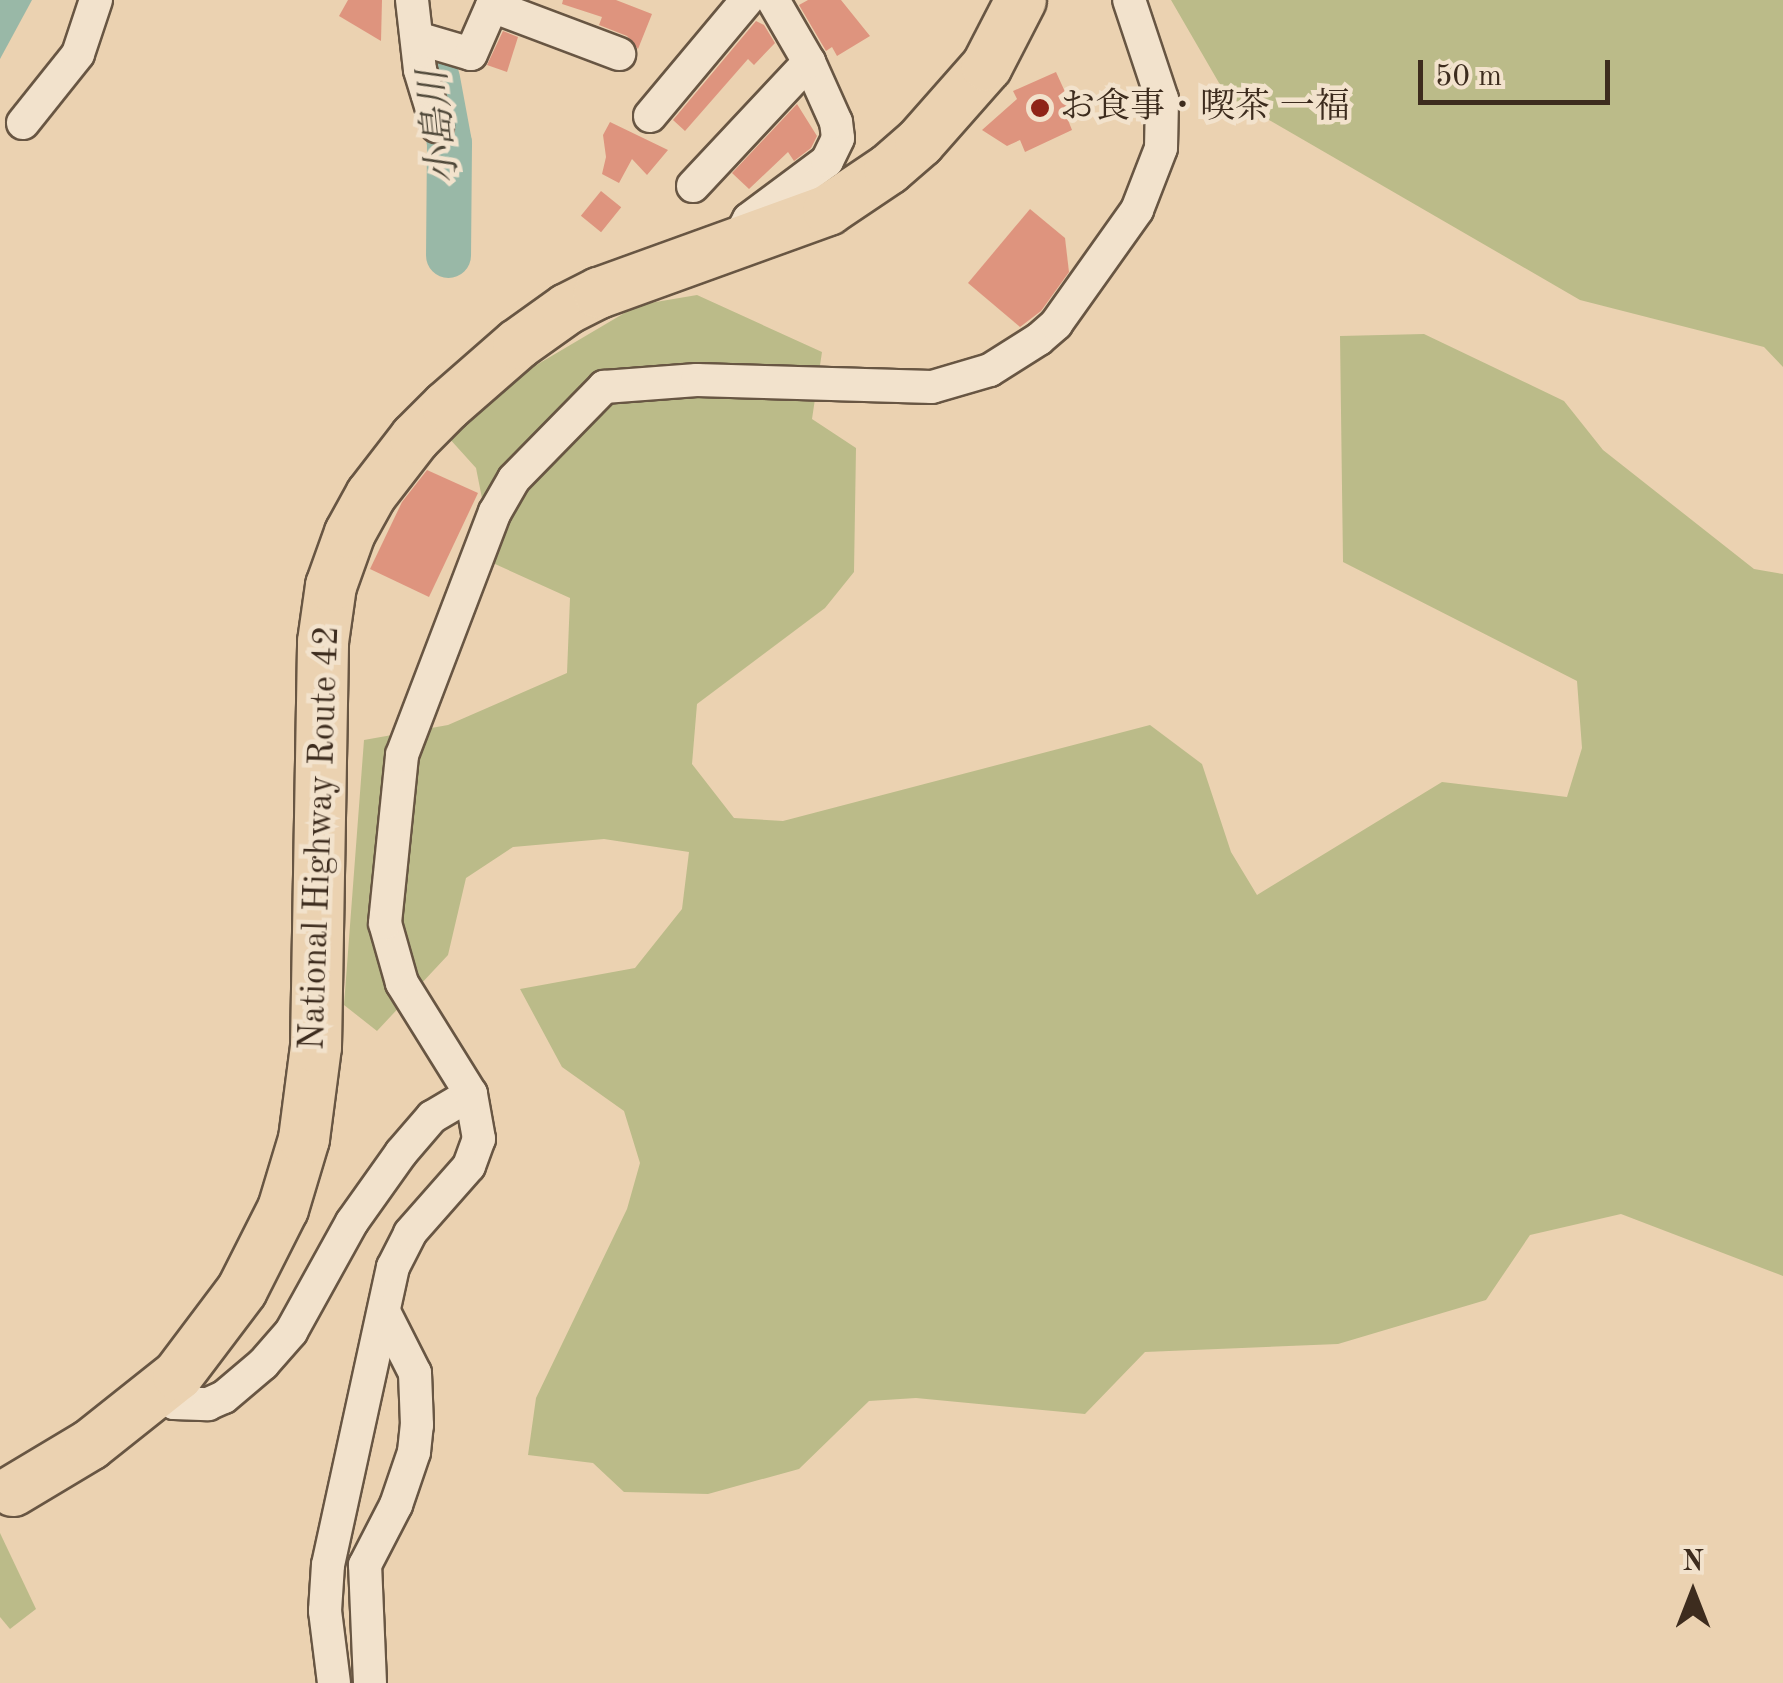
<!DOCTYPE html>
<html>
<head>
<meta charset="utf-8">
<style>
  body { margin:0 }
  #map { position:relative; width:1783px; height:1683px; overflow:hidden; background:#ebd2b1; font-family:"Old Standard TT","Noto Serif JP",serif }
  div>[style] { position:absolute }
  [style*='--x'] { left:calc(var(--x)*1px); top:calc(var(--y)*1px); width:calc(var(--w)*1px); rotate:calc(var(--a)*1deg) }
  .green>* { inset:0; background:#bbbb89 }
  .water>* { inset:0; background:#99b8a7 }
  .river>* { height:45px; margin:-22.5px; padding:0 22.5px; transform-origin:22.5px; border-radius:22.5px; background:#99b8a7 }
  .building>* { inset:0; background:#de947e; transform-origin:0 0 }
  .roads { filter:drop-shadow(2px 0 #685643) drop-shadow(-2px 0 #685643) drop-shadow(0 2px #685643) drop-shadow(0 -2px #685643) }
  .minor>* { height:32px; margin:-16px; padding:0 16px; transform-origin:16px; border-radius:16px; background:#f2e2cc }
  .highway>* { height:50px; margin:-25px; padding:0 25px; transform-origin:25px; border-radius:25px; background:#ebd2b1 }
  .dots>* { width:28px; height:28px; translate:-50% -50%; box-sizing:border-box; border:5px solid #f2e2cc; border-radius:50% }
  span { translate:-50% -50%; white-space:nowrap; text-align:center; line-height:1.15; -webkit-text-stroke:9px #f2e2cc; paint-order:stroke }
  .poi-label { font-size:35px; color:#3d2c1e }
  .left { translate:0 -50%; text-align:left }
  .street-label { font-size:35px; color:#3d2c1e }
  .water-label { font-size:38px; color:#4f4839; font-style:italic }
  .north { position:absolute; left:1643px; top:1543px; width:100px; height:100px; -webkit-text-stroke:8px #f2e2cc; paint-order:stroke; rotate:0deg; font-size:28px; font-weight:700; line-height:40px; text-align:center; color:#3d2c1e }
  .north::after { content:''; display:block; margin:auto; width:35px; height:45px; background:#3d2c1e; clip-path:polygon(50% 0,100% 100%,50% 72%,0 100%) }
  .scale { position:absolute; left:1418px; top:60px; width:192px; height:45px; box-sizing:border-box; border:5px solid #3d2c1e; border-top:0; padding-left:12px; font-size:30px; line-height:35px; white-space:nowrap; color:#3d2c1e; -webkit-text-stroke:8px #f2e2cc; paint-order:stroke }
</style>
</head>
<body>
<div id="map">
  <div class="green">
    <i style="clip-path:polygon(1171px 0,1783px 0,1783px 367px,1764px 347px,1580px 300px,1226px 95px)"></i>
    <i style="clip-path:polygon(697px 295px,822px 352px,812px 419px,856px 448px,854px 572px,825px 608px,697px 704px,692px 764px,734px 818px,783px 821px,1150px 725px,1202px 764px,1231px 852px,1257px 895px,1442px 782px,1567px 797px,1582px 748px,1577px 681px,1343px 562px,1340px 336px,1424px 334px,1564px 401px,1603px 450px,1754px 569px,1783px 574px,1783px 1276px,1621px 1214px,1530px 1235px,1486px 1300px,1338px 1344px,1145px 1352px,1085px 1414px,916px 1398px,869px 1401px,799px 1469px,708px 1494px,624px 1492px,593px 1463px,528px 1455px,536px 1398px,627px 1209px,640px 1163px,624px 1111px,562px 1067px,520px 989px,635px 968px,682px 909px,689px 852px,604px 839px,513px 847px,466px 878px,448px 955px,377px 1031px,344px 1005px,364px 740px,448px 725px,567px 673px,570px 598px,495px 564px,476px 468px,448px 437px,489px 393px,638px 305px)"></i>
    <i style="clip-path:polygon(0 1533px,36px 1609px,10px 1629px,0 1617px)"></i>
  </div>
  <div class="water">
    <i style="clip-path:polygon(0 0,32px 0,0 59px)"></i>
  </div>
  <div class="river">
    <i style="--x:437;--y:78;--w:66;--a:79.5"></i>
    <i style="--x:449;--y:143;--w:112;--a:90.5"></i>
  </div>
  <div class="building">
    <i style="clip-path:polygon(348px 0,382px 0,381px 41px,339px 16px)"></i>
    <i style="clip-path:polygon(563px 0,616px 0,652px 14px,638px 49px,627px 36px,599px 25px,602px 17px,562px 4px)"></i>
    <i style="clip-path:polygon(808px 0,841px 0,870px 36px,837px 56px,832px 47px,826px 51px,799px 5px)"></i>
    <i style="clip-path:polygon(756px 21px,764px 25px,775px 43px,754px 65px,748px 59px,685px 131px,673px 120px)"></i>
    <i style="clip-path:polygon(503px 31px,518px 37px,507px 72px,487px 65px)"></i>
    <i style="clip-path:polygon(1056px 72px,1076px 116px,1068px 120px,1072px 130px,1025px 152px,1020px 140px,1007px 146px,982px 130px,1017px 99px,1013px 91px)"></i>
    <i style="clip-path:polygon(797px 104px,817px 136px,811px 148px,794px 161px,788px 152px,749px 189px,732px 173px)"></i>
    <i style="clip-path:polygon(610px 122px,668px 150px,647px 175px,632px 159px,619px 183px,602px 174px,606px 157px,603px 135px)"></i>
    <i style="left:601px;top:191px;width:26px;height:32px;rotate:39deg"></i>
    <i style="clip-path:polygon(1030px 209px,1065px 238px,1069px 272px,1041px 311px,1020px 327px,968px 283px)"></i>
    <i style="clip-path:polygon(427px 470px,478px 493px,429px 597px,370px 569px,402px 502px)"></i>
  </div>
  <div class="roads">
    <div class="minor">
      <i style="--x:412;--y:0;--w:70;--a:83.5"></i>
      <i style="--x:420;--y:70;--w:59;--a:73.1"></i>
      <i style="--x:417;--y:38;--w:56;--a:16.5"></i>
      <i style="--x:471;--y:54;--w:52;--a:-66.4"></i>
      <i style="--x:492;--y:6;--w:136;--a:20.7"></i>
      <i style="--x:650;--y:116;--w:151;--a:-50.1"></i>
      <i style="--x:23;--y:123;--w:88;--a:-51.4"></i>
      <i style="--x:78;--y:54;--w:57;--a:-71.6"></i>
      <i style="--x:693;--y:186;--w:170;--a:-46.9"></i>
      <i style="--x:740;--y:236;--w:19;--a:-62"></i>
      <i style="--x:749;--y:219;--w:97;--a:-36.6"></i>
      <i style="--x:827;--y:161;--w:25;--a:-64"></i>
      <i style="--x:838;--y:138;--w:16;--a:-97"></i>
      <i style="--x:836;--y:122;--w:66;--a:-114.2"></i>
      <i style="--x:809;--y:62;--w:72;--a:-120.1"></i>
      <i style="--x:157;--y:1393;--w:20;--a:30"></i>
      <i style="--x:174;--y:1403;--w:34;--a:2"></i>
      <i style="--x:208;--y:1404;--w:17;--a:-24"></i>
      <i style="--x:224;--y:1397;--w:51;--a:-40.2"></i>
      <i style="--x:263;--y:1364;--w:43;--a:-48.8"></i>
      <i style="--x:291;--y:1332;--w:126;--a:-61"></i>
      <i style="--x:352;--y:1222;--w:85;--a:-54.6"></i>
      <i style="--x:401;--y:1153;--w:48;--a:-49.3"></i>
      <i style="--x:432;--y:1117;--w:45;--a:-30.5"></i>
      <i style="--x:334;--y:1683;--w:73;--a:-97.1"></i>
      <i style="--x:325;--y:1611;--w:46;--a:-86.3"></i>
      <i style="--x:328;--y:1565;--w:305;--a:-77.7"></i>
      <i style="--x:393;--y:1267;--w:38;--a:-63"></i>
      <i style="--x:410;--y:1233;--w:89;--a:-48.6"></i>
      <i style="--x:469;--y:1166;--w:29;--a:-70"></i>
      <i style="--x:479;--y:1139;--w:46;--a:-100.1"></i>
      <i style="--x:471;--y:1094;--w:131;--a:-121.9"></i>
      <i style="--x:402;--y:983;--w:62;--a:-105.8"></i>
      <i style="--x:385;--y:923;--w:169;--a:-84.2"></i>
      <i style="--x:402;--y:755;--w:260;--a:-69.1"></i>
      <i style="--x:495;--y:512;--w:38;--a:-60"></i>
      <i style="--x:514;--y:479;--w:129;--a:-45.6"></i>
      <i style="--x:604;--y:387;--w:93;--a:-4.3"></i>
      <i style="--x:697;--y:380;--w:235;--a:1.7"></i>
      <i style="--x:932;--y:387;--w:60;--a:-16.3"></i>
      <i style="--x:990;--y:370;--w:58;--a:-32.3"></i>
      <i style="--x:1039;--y:339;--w:23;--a:-41"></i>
      <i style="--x:1056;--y:324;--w:140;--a:-54.6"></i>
      <i style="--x:1137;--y:210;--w:66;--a:-68.8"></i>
      <i style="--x:1161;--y:148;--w:49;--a:-88.8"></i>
      <i style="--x:1162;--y:99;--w:104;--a:-108.4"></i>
      <i style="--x:370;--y:1683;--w:118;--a:-92.4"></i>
      <i style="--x:365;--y:1565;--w:68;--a:-62.7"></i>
      <i style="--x:396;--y:1505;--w:56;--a:-71.2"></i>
      <i style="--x:414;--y:1452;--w:27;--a:-84"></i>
      <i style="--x:417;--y:1425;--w:52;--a:-92.2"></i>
      <i style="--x:415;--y:1373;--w:68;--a:-116.9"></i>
    </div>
    <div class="highway">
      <i style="--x:13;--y:1491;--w:90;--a:-30.9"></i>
      <i style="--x:90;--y:1445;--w:112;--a:-38.5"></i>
      <i style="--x:178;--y:1375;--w:106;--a:-53"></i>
      <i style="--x:242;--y:1290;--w:91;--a:-63.2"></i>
      <i style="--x:283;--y:1209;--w:73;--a:-73.3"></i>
      <i style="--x:304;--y:1139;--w:93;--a:-82.6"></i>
      <i style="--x:316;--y:1047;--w:405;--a:-89"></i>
      <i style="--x:323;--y:642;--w:57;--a:-81.9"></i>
      <i style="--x:331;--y:586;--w:56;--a:-70.3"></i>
      <i style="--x:350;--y:533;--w:43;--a:-61.1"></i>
      <i style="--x:371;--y:495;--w:72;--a:-52.3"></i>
      <i style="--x:415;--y:438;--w:45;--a:-45"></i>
      <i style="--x:447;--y:406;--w:94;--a:-41.1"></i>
      <i style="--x:518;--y:344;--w:60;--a:-35.5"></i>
      <i style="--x:567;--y:309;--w:36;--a:-27"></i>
      <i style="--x:599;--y:293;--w:244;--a:-19.9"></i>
      <i style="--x:828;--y:210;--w:73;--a:-33.9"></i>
      <i style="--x:889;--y:169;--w:41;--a:-41.1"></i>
      <i style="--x:920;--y:142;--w:101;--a:-48.6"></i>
      <i style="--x:987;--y:66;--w:74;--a:-62.7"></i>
    </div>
  </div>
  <div class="dots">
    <i style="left:1040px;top:108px;background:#8f2418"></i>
  </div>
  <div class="poi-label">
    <span class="left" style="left:1060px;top:108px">お食事・喫茶 一福</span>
  </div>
  <div class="street-label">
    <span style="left:321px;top:838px;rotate:-88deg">National Highway Route 42</span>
  </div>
  <div class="water-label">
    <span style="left:441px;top:127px;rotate:-96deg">小島川</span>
  </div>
  <div class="north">N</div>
  <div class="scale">50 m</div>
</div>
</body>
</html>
